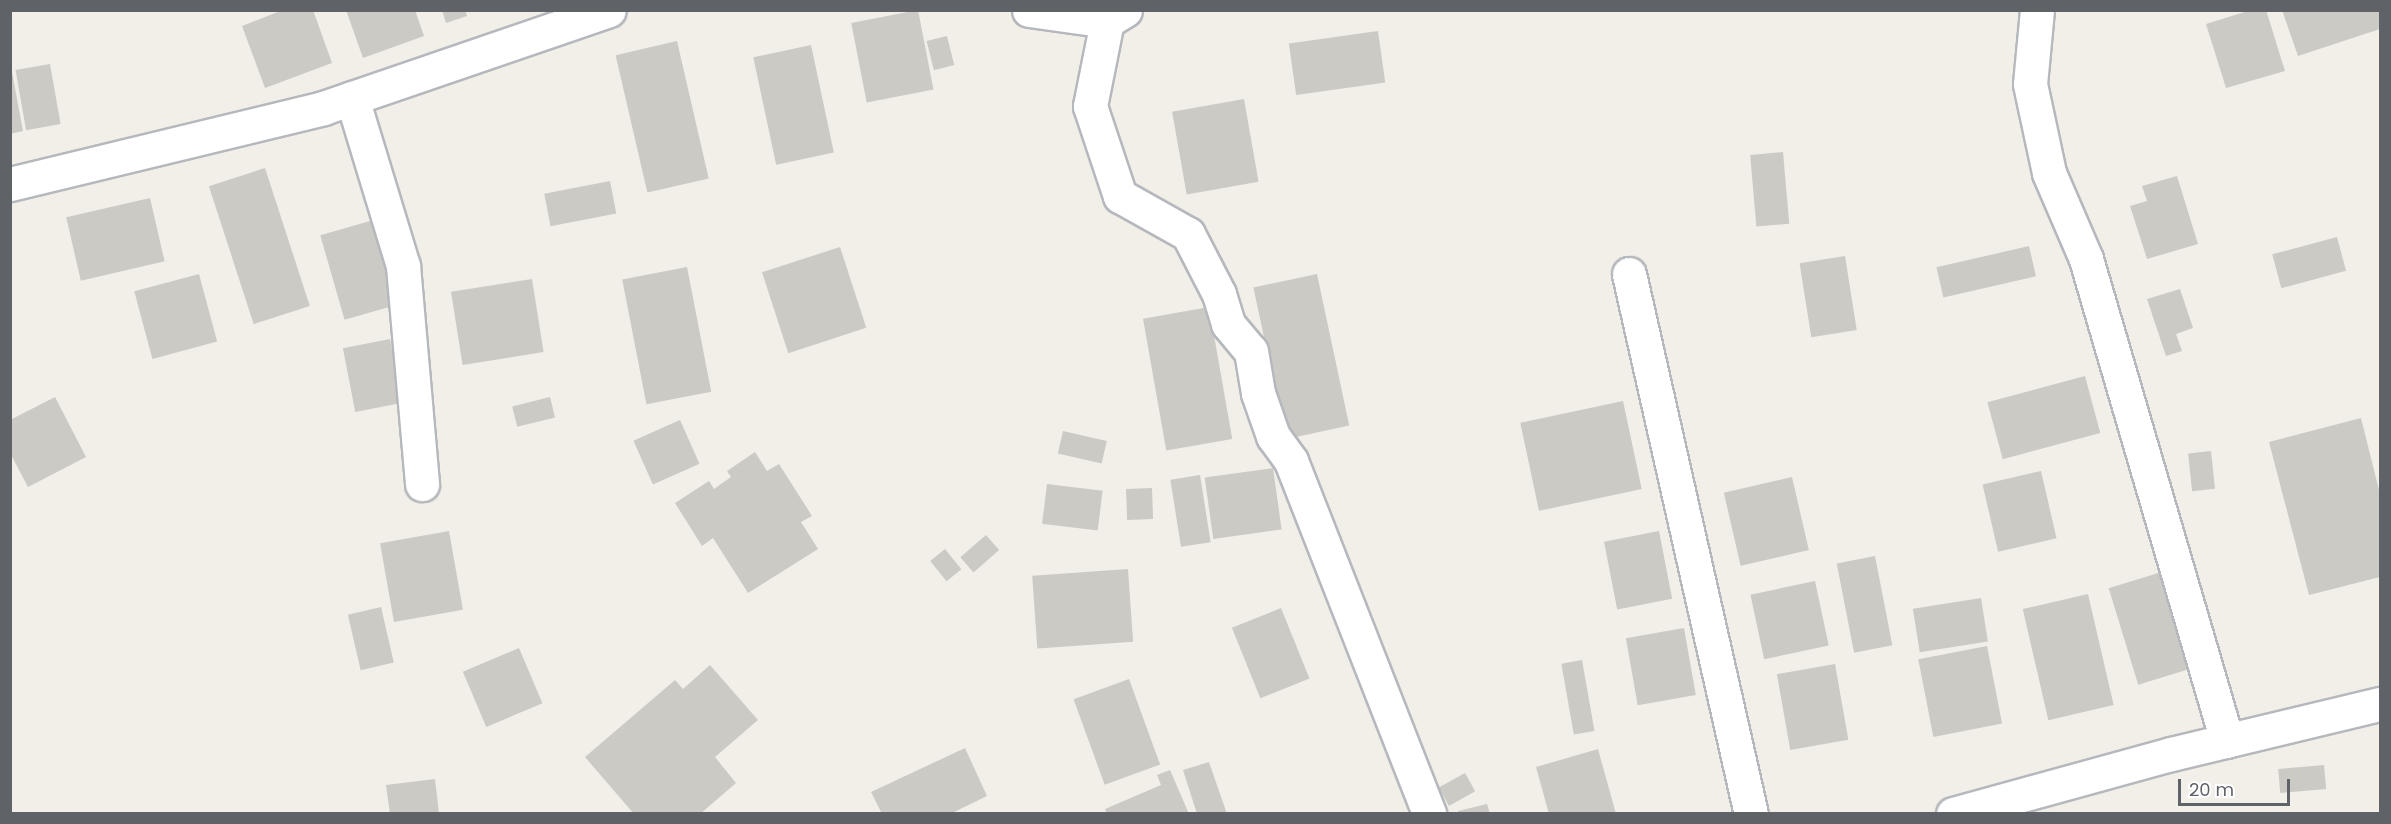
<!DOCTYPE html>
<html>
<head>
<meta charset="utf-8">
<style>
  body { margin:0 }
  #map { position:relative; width:2391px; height:824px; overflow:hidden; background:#f1efe8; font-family:Poppins,sans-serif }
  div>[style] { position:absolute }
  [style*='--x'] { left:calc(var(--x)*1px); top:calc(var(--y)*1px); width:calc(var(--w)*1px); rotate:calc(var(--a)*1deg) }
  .building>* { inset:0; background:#cccac5; transform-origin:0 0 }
  .roads { filter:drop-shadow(2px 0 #b5b8bc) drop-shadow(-2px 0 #b5b8bc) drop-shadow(0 2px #b5b8bc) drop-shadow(0 -2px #b5b8bc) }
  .street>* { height:33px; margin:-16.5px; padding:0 16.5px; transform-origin:16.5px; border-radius:16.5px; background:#fff }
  span { translate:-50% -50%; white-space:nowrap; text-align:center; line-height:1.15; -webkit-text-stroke:6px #fff; paint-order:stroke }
  .frame { position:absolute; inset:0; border:12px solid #5f6368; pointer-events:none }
  .scale { position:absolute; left:2178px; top:779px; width:112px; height:27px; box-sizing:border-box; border:3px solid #5f6368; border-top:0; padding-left:8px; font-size:18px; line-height:21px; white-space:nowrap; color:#5f6368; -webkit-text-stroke:4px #fff; paint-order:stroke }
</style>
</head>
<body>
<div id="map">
  <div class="building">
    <i style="clip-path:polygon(283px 10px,313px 10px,332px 63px,265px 88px,242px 26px)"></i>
    <i style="clip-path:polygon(346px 10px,415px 10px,424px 36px,363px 58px)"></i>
    <i style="clip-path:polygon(442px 10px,465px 10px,467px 16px,446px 23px)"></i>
    <i style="left:918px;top:10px;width:81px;height:68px;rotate:79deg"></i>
    <i style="clip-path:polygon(2251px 10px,2266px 10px,2285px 71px,2226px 88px,2206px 24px)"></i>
    <i style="clip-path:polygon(2282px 10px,2380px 10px,2380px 29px,2298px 56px)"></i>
    <i style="left:1378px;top:31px;width:52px;height:90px;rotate:82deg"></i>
    <i style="left:947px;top:36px;width:30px;height:21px;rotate:76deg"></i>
    <i style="left:677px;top:41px;width:141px;height:63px;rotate:77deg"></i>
    <i style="left:811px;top:45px;width:110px;height:59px;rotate:78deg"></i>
    <i style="left:50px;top:64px;width:61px;height:35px;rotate:80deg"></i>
    <i style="clip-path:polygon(12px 72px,23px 131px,10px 134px,10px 73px)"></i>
    <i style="left:1244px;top:99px;width:84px;height:73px;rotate:80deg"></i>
    <i style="left:1783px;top:152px;width:72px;height:33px;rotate:85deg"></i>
    <i style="left:265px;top:168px;width:145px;height:59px;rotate:72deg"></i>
    <i style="clip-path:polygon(2177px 176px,2198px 244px,2147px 259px,2130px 206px,2147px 201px,2142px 186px)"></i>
    <i style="left:610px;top:181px;width:33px;height:67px;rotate:79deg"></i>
    <i style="left:150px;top:198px;width:65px;height:86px;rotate:77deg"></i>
    <i style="left:377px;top:219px;width:88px;height:59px;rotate:74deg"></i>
    <i style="left:2337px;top:237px;width:35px;height:67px;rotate:75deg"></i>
    <i style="left:2029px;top:246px;width:31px;height:95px;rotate:77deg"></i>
    <i style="left:840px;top:247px;width:85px;height:82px;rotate:72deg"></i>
    <i style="left:1845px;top:256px;width:75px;height:46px;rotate:81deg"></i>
    <i style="left:687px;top:267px;width:127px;height:66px;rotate:79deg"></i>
    <i style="left:199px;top:274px;width:70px;height:67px;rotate:75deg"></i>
    <i style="left:1317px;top:274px;width:155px;height:65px;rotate:78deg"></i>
    <i style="left:532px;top:279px;width:74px;height:82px;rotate:81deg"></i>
    <i style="clip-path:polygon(2180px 289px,2193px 328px,2176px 334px,2182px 351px,2166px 356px,2147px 299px)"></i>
    <i style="left:1209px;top:307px;width:134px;height:67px;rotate:80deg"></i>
    <i style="left:390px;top:339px;width:65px;height:48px;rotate:79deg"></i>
    <i style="left:2085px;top:376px;width:59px;height:101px;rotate:75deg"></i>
    <i style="clip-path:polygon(55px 397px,86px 457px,28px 487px,10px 453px,10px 420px)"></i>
    <i style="left:550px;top:397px;width:21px;height:39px;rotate:76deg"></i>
    <i style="left:1623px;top:401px;width:90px;height:105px;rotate:78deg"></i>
    <i style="clip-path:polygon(2361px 418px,2380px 494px,2380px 577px,2309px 595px,2269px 442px)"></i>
    <i style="left:680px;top:420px;width:48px;height:51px;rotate:66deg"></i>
    <i style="left:1063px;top:431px;width:45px;height:23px;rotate:13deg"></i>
    <i style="left:2211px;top:451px;width:38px;height:23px;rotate:84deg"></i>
    <i style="clip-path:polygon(755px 452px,767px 471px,779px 464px,812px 516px,801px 522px,818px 549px,748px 593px,713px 538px,702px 546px,675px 503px,709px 481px,714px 489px,731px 477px,727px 471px)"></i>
    <i style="left:1273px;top:468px;width:62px;height:69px;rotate:82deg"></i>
    <i style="left:2041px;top:471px;width:69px;height:60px;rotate:77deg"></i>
    <i style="left:1200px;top:475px;width:68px;height:30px;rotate:81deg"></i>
    <i style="left:1792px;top:477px;width:75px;height:70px;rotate:77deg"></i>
    <i style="left:1047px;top:484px;width:56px;height:40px;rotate:7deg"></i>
    <i style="left:1152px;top:488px;width:31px;height:26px;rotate:88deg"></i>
    <i style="left:449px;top:531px;width:80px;height:70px;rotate:80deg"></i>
    <i style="left:1659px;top:531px;width:69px;height:56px;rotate:79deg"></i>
    <i style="left:986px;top:535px;width:20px;height:34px;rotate:49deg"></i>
    <i style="left:945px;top:549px;width:26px;height:19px;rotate:51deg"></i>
    <i style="left:1875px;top:556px;width:91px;height:39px;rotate:79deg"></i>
    <i style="left:1128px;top:569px;width:73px;height:96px;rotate:86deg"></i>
    <i style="left:2168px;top:570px;width:101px;height:62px;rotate:73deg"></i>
    <i style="left:1815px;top:581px;width:66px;height:66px;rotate:78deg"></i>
    <i style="left:2088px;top:594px;width:114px;height:67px;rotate:77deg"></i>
    <i style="left:1981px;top:598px;width:44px;height:69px;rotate:81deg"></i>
    <i style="left:381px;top:607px;width:57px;height:34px;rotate:77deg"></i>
    <i style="left:1281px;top:608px;width:76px;height:53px;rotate:68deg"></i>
    <i style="left:1684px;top:628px;width:68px;height:59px;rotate:80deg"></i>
    <i style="left:1987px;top:646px;width:79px;height:70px;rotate:79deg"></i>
    <i style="left:519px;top:648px;width:60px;height:61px;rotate:67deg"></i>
    <i style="left:1582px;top:660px;width:72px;height:21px;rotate:80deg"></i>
    <i style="left:1835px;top:664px;width:77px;height:59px;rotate:80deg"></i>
    <i style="clip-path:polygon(710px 665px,758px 720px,715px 757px,736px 783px,700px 814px,634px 814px,585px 757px,675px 680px,683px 689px)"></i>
    <i style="left:1129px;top:679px;width:91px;height:59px;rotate:70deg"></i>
    <i style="clip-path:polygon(965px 748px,987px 796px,950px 814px,882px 814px,871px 792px)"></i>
    <i style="clip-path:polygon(1598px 749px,1616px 814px,1549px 814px,1536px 767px)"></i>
    <i style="clip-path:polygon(1209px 762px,1227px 814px,1197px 814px,1183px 770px)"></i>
    <i style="left:2324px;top:765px;width:24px;height:46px;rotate:85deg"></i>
    <i style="clip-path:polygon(1170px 770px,1189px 814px,1107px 814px,1105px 809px,1161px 785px,1157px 775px)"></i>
    <i style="left:1465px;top:773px;width:21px;height:30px;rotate:61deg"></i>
    <i style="clip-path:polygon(435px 779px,439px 814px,390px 814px,386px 785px)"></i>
    <i style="clip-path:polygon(1487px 804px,1490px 814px,1458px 814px,1458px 811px)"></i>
  </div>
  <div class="roads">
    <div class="street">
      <i style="--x:1029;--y:10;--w:79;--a:8"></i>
      <i style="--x:1107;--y:21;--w:21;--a:-31"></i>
      <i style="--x:2037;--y:10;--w:74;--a:95.4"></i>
      <i style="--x:2030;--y:84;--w:91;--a:77.9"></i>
      <i style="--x:2049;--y:173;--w:94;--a:66.7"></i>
      <i style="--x:2086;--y:259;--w:502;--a:73.69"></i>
      <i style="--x:1107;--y:21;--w:87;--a:101.3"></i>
      <i style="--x:1090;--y:106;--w:95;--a:71.6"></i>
      <i style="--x:1120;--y:196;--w:78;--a:29.2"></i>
      <i style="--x:1188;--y:234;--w:68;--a:62.7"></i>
      <i style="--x:1219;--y:294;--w:31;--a:73"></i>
      <i style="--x:1228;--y:324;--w:35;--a:50"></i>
      <i style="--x:1251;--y:351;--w:43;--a:80.5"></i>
      <i style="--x:1258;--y:393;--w:46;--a:70.8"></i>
      <i style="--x:1273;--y:436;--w:31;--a:54"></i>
      <i style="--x:1291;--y:461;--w:379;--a:68.6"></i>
      <i style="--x:352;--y:98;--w:176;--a:73.1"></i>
      <i style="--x:403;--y:266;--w:219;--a:85"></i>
      <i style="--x:10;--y:184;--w:322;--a:-13.6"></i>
      <i style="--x:323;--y:108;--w:302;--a:-18.9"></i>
      <i style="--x:1629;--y:274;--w:554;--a:77.27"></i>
      <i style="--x:1953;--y:814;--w:226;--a:-15.4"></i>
      <i style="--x:2171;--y:754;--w:215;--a:-13.5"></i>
    </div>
  </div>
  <div class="frame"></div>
  <div class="scale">20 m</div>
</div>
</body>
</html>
